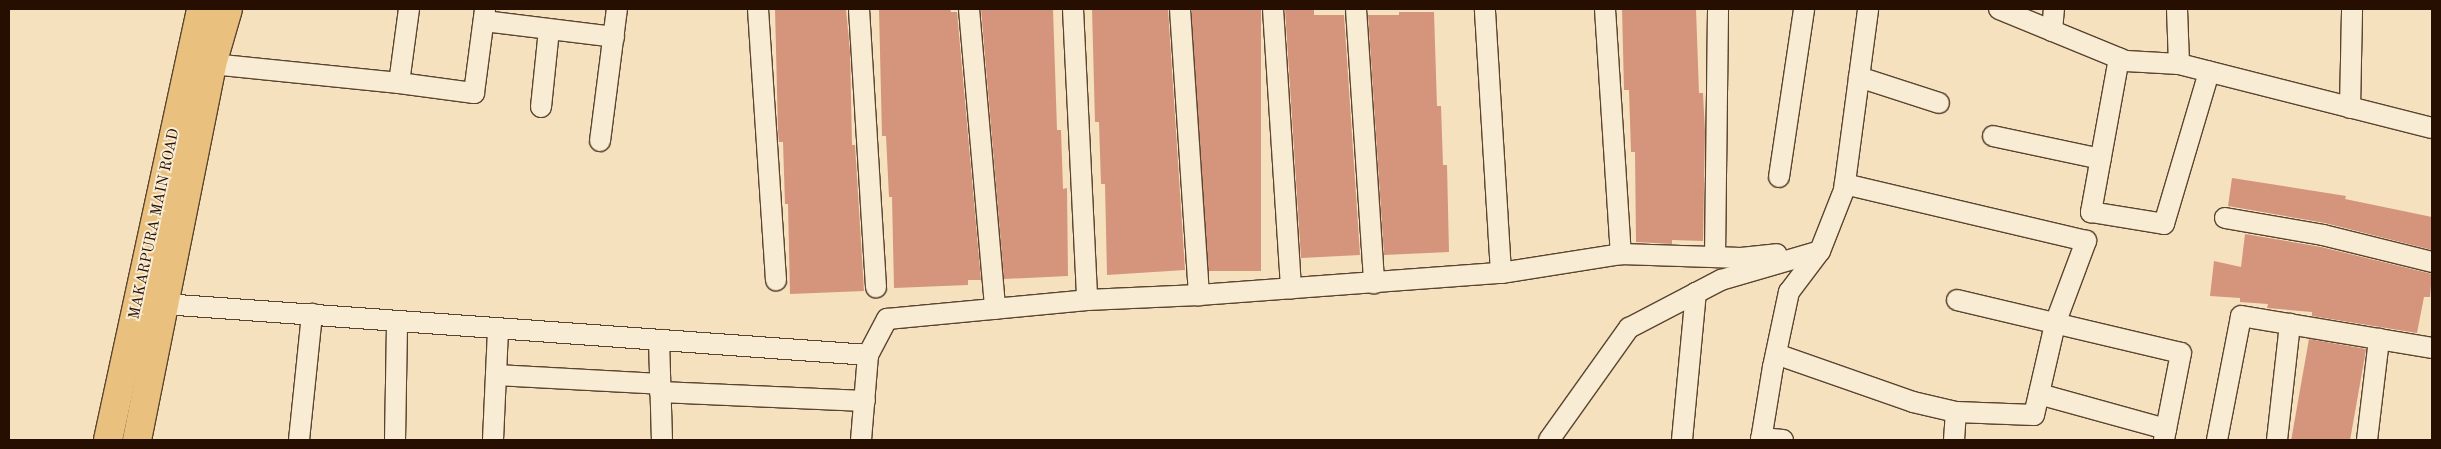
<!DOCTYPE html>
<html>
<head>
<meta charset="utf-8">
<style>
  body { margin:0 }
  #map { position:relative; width:2441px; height:449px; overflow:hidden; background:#f5e1bd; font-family:"Old Standard TT",serif }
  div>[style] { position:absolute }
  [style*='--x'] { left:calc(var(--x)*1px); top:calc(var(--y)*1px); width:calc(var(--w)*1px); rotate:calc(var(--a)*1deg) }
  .building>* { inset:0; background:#d4957c; transform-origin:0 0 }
  .roads { filter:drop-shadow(1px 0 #5a442f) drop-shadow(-1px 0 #5a442f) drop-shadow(0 1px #5a442f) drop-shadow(0 -1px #5a442f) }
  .minor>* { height:20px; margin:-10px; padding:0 10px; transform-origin:10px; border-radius:10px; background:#f8ecd4 }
  .trunk>* { height:28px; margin:-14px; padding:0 14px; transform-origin:14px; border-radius:14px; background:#eac07e }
  span { translate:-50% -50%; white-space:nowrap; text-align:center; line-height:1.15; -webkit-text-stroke:4px #f8ecd4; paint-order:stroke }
  .street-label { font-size:15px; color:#260f00 }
  .frame { position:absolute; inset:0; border:10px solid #260f00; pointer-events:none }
</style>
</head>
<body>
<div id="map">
  <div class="building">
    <i style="clip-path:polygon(775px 9px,846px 9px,850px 51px,852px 145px,855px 145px,864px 291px,790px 294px,788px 204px,785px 204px,783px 142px,779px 142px,778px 131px)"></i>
    <i style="clip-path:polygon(879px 9px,950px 9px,951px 12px,957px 12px,981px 280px,968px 280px,968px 285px,894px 288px,892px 197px,889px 197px,886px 136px,882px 136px)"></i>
    <i style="clip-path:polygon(981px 9px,1053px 9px,1057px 130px,1061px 130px,1063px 189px,1067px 188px,1068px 276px,1004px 279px)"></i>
    <i style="clip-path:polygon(1092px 9px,1168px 9px,1185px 270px,1107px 275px,1105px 184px,1101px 184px,1099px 122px,1095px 122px)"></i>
    <i style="left:1192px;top:9px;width:69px;height:262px"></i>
    <i style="clip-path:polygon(1285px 9px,1314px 9px,1314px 15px,1344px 15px,1360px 255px,1301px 258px)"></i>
    <i style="clip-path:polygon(1622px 9px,1696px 9px,1699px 93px,1703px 93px,1705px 132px,1703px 241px,1672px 240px,1672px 244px,1636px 242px,1635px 152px,1631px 152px,1629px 90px,1624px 90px)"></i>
    <i style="clip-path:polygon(1399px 12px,1434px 12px,1437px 106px,1441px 106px,1443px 165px,1447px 165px,1449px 252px,1384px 255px,1368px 15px,1399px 15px)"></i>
    <i style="clip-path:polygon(2232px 178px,2346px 196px,2345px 199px,2432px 217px,2432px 250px,2325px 223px,2228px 206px)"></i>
    <i style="clip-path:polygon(2245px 234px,2321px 247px,2432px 274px,2430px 297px,2424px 297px,2417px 333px,2312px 316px,2312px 312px,2267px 308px,2268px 304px,2240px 302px,2240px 298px,2210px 296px,2214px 261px,2241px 267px)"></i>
    <i style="left:2309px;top:339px;width:58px;height:102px;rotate:10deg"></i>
  </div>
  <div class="roads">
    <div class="minor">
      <i style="--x:758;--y:9;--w:272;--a:86.2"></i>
      <i style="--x:859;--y:9;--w:279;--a:86.5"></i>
      <i style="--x:969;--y:9;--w:301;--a:85"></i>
      <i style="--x:1073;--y:9;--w:291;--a:87.2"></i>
      <i style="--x:1180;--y:9;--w:287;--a:86.2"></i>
      <i style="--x:1273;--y:9;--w:280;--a:86.3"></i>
      <i style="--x:1356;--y:9;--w:275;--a:86.2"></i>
      <i style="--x:1605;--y:9;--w:246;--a:86.3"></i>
      <i style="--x:1999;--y:9;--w:137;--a:22.3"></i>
      <i style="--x:2126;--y:61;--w:53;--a:3.2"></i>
      <i style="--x:2179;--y:64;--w:261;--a:14.2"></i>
      <i style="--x:2177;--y:9;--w:55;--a:87.9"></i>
      <i style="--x:484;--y:21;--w:131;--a:7"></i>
      <i style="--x:2052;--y:31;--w:22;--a:-85"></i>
      <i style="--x:2119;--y:58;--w:157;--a:100.3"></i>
      <i style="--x:2091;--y:212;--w:74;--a:9.3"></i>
      <i style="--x:2164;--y:224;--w:159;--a:-73.5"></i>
      <i style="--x:212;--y:64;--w:188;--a:5.8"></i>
      <i style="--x:399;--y:83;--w:76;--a:7.6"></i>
      <i style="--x:474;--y:93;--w:85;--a:-82.5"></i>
      <i style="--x:1859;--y:77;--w:84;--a:18"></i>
      <i style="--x:399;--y:83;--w:75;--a:-82.3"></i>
      <i style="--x:541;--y:107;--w:78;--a:-84.1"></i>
      <i style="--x:2350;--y:108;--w:99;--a:-88.8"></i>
      <i style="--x:1993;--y:136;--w:110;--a:12"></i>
      <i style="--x:600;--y:141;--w:133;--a:-82.7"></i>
      <i style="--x:1779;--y:177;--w:170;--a:-81.5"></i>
      <i style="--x:2225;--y:218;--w:99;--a:9.8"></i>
      <i style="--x:2323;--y:235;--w:112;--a:13.9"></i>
      <i style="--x:1715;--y:257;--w:248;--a:-89.3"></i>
      <i style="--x:1501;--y:273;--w:121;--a:-9"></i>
      <i style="--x:1621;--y:254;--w:120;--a:1.9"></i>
      <i style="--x:1741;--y:258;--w:36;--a:-6"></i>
      <i style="--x:1957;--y:300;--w:230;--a:13.3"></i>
      <i style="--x:2181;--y:353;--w:89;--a:101.1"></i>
      <i style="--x:164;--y:304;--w:706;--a:4.14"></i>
      <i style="--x:868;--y:355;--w:85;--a:94.7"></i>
      <i style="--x:659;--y:340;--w:100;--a:88.3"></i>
      <i style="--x:1776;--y:354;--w:145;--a:19.3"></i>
      <i style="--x:1913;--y:402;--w:44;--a:13.1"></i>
      <i style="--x:1956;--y:412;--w:78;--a:2.2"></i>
      <i style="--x:2034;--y:415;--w:93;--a:-77"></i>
      <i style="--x:2055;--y:324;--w:89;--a:-69.5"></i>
      <i style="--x:2086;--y:241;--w:248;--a:-166.7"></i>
      <i style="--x:868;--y:355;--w:41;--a:-62.2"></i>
      <i style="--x:887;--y:319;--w:201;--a:-5.4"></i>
      <i style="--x:1087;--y:300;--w:112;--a:-2.6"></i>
      <i style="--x:1199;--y:295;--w:303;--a:-4.2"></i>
      <i style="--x:1501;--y:273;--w:264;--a:-93.5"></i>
      <i style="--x:496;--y:375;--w:164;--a:3.1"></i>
      <i style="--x:660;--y:392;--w:205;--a:2.5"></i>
      <i style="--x:2039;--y:394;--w:132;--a:15.4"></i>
      <i style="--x:1761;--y:438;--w:22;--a:5"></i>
      <i style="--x:299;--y:440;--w:127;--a:-84.1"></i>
      <i style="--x:395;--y:440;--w:119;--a:-89"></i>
      <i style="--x:493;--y:440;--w:112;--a:-87.4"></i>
      <i style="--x:1549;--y:440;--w:138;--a:-54.5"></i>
      <i style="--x:1629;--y:328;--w:104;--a:-27.6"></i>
      <i style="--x:1721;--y:280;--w:103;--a:-16.3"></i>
      <i style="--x:1682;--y:440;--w:148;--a:-84.6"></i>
      <i style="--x:1761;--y:440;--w:74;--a:-80.7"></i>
      <i style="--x:1773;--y:367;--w:77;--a:-78"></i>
      <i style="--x:1789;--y:292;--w:51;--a:-52.9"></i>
      <i style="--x:1820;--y:251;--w:66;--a:-68.5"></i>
      <i style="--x:1844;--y:190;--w:183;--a:-82.4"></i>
      <i style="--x:1954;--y:440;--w:28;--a:-86"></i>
      <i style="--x:2217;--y:440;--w:126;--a:-79"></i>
      <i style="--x:2241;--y:316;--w:194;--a:9.5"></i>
      <i style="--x:2277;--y:440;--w:117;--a:-83.6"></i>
      <i style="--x:2367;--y:440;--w:102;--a:-83.2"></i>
    </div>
    <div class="trunk">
      <i style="--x:108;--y:440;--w:441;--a:-77.8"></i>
      <i style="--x:137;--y:440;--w:383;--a:-78.7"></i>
      <i style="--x:212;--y:64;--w:57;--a:-73.8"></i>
    </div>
  </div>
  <div class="street-label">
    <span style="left:155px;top:224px;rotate:-78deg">MAKARPURA MAIN ROAD</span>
  </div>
  <div class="frame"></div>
</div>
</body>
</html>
